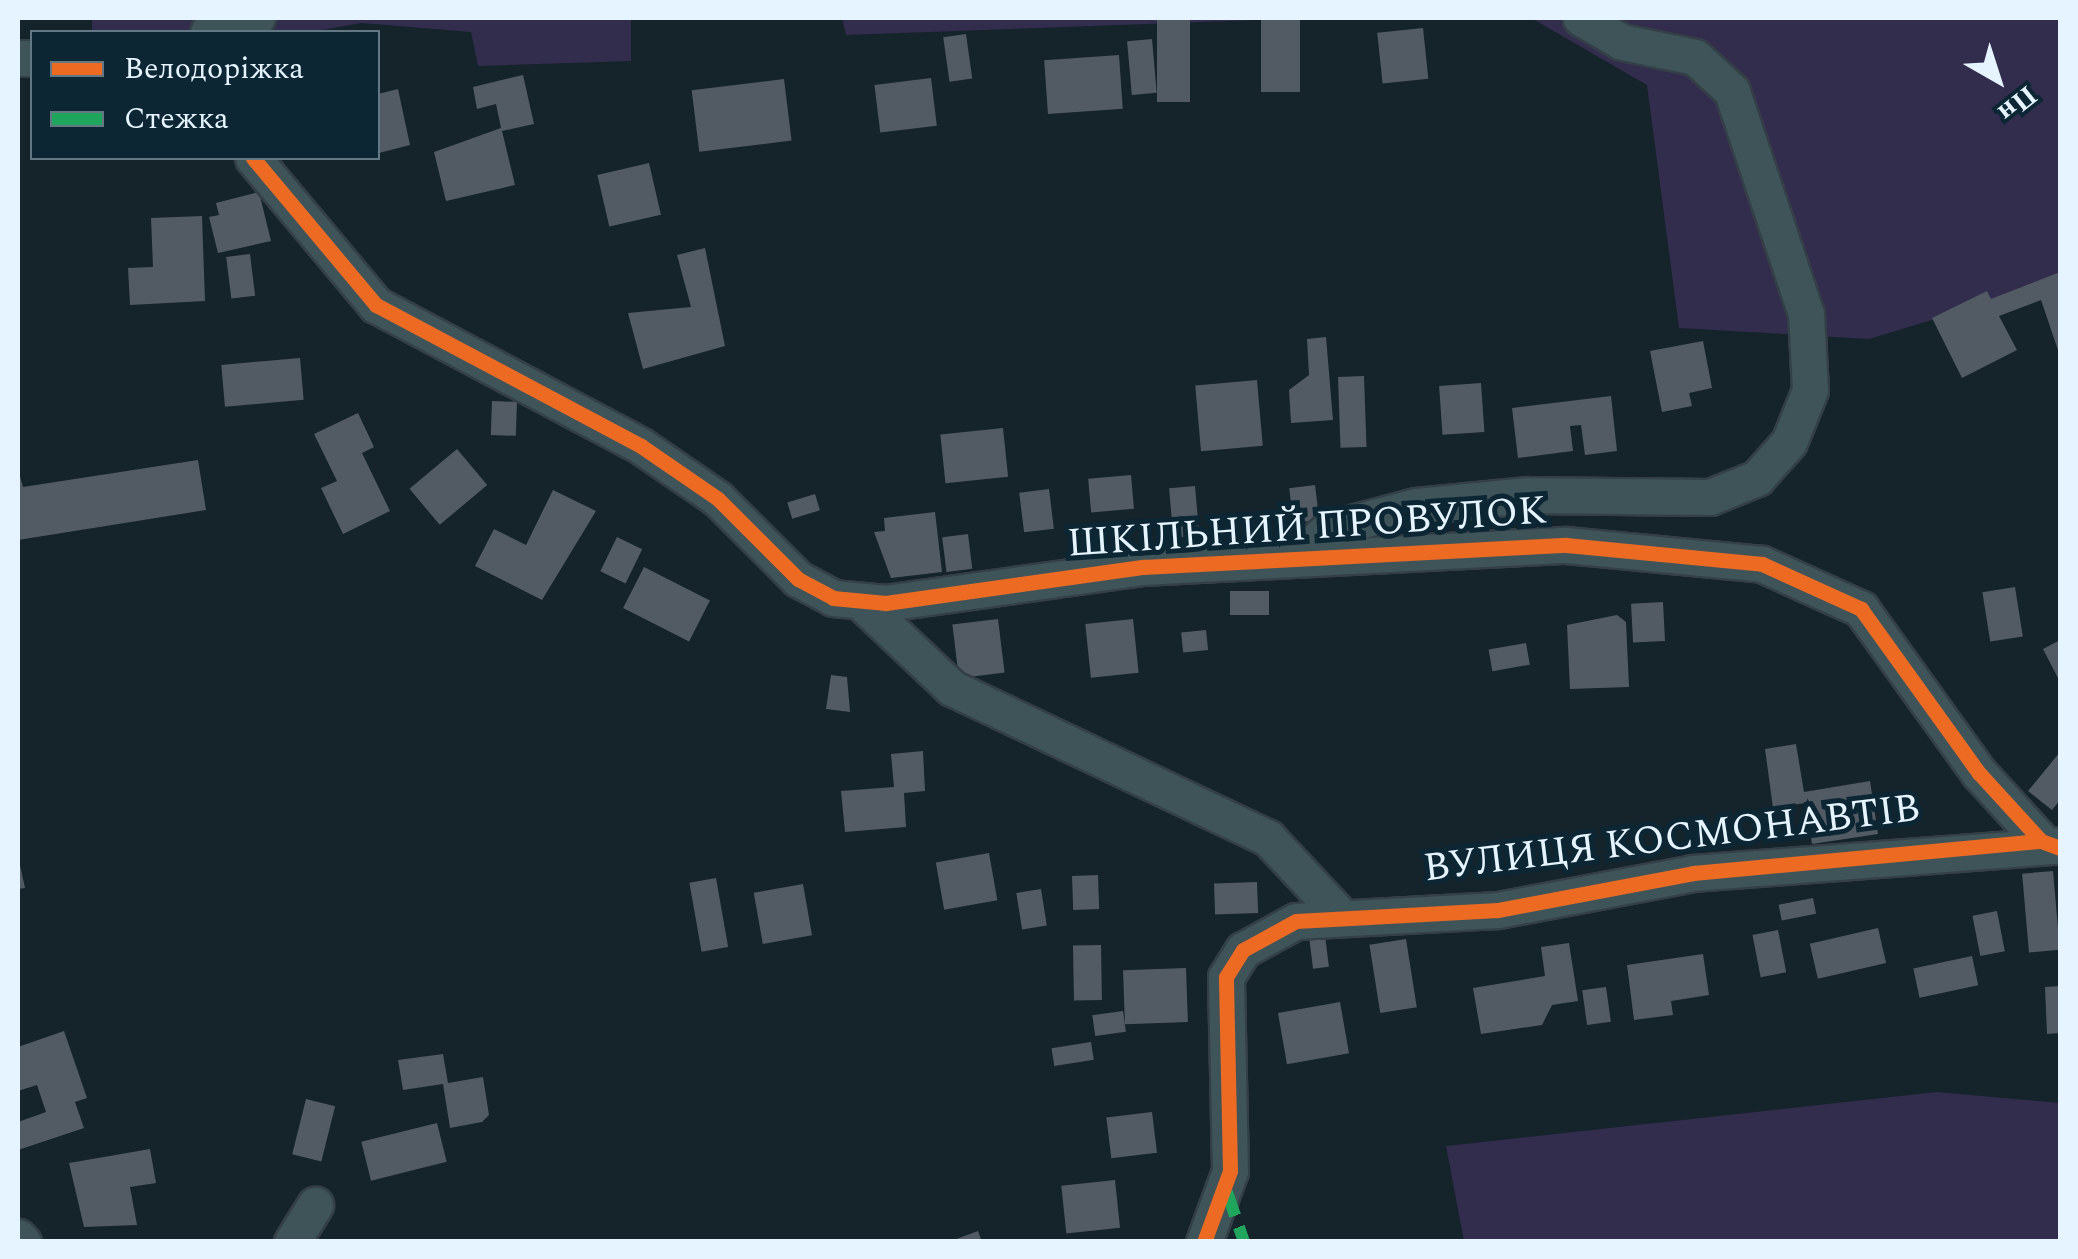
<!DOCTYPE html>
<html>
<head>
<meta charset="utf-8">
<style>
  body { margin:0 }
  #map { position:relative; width:2078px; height:1259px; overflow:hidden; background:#15232b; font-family:Spectral,serif }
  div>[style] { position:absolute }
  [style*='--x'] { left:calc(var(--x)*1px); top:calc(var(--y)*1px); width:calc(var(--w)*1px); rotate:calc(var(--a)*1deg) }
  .green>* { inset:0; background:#322c4d }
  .building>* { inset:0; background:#525b64; transform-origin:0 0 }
  .roads { filter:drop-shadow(2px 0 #343f47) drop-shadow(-2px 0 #343f47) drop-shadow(0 2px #343f47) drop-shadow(0 -2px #343f47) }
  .minor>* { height:35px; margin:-17.5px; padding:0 17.5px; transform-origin:17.5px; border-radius:17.5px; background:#3e5459 }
  .quiet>* { height:12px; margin-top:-6px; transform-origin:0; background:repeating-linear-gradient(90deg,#20a55d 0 25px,transparent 0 37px) }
  .cycleway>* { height:15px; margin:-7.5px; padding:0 7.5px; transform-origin:7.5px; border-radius:7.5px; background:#ed6a23 }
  span { translate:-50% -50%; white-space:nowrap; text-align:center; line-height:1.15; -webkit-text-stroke:10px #0c2634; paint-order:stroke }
  .street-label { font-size:40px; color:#e5f4fe }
  .frame { position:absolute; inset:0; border:20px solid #e5f4fe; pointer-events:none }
  .legend { position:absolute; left:30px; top:30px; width:350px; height:130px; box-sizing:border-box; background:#0c2634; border:2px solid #637885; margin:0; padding:12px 18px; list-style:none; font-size:30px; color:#e5f4fe }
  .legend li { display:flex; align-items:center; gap:20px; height:50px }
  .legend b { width:50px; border:2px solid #637885 }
  .north { position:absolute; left:1948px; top:30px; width:100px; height:100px; -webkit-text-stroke:8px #0c2634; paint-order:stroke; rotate:141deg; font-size:28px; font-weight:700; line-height:40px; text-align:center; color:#e5f4fe }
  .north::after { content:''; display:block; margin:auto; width:35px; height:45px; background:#e5f4fe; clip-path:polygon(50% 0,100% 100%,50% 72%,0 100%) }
</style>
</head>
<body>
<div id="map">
  <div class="green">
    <i style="clip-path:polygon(92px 18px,631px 18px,631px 61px,478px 66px,471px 32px,361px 23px,311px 32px,92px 32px)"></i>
    <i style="clip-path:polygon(842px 18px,1314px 18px,846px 35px)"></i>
    <i style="clip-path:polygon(1531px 18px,2060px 18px,2060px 281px,1869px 339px,1679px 328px,1647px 85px)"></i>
    <i style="clip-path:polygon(1937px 1092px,2060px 1103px,2060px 1241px,1464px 1241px,1446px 1146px)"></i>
  </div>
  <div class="building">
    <i style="left:1157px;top:18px;width:33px;height:84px"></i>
    <i style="left:1261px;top:18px;width:39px;height:74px"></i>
    <i style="left:1423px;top:28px;width:51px;height:46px;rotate:84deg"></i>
    <i style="left:966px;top:34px;width:45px;height:23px;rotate:82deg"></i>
    <i style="left:1152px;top:39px;width:54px;height:25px;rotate:85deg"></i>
    <i style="left:1119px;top:55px;width:54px;height:75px;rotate:86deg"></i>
    <i style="clip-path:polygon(523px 75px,534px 124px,502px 131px,515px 185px,446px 201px,434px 152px,501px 128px,496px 104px,477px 109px,473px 87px)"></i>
    <i style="left:931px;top:78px;width:48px;height:57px;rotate:83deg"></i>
    <i style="left:784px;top:79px;width:62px;height:93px;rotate:83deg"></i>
    <i style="clip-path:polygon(398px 89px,410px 145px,379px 153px,378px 94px)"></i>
    <i style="left:649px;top:163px;width:53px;height:53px;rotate:77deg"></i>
    <i style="clip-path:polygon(259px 192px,271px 241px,218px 253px,209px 217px,219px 215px,216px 203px)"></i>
    <i style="clip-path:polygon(202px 216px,205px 301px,130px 305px,128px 268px,153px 267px,151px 218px)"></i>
    <i style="clip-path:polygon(705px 248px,725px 346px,643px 369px,628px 313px,691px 307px,677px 255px)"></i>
    <i style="left:250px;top:254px;width:42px;height:24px;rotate:83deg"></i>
    <i style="clip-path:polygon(2060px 272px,2060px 356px,2041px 300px,1999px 316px,2017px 350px,1962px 378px,1932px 318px,1987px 291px,1991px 299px)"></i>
    <i style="clip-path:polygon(1326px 337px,1333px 420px,1291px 423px,1289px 390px,1309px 375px,1307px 339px)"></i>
    <i style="clip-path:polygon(1703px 341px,1712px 388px,1689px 393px,1692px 406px,1662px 412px,1650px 351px)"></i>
    <i style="left:300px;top:358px;width:42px;height:79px;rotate:85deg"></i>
    <i style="left:1364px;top:376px;width:71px;height:26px;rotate:88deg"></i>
    <i style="left:1257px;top:380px;width:66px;height:62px;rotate:85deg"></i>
    <i style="left:1481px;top:383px;width:49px;height:42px;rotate:86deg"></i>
    <i style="clip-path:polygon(1611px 396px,1617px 451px,1585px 455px,1581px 425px,1570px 426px,1573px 451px,1518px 458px,1512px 408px)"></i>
    <i style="left:492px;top:401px;width:25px;height:34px;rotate:2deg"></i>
    <i style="clip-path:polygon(358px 413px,374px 447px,362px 453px,390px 511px,343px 534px,321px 488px,337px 481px,314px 434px)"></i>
    <i style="left:1003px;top:428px;width:49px;height:63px;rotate:84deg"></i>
    <i style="left:457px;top:449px;width:47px;height:62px;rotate:50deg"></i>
    <i style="clip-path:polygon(198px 460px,206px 510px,18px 540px,18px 469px,23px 487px)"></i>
    <i style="left:1131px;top:475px;width:34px;height:43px;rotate:85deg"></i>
    <i style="left:1315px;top:485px;width:35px;height:26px;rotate:83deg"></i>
    <i style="left:1195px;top:486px;width:50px;height:26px;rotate:85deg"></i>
    <i style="left:1049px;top:489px;width:40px;height:30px;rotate:83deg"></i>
    <i style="clip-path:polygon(553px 490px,596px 511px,542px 600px,475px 566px,494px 529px,526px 545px)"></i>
    <i style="left:815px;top:494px;width:17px;height:29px;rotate:73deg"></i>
    <i style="clip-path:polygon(935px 512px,942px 572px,891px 578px,874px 532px,885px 531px,884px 518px)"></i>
    <i style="left:968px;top:534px;width:35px;height:26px;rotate:83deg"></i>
    <i style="left:617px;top:537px;width:28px;height:38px;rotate:26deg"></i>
    <i style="left:644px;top:567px;width:74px;height:46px;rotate:27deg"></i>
    <i style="left:2015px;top:587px;width:50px;height:33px;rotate:81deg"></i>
    <i style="left:1230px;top:591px;width:39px;height:24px"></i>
    <i style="left:1663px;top:602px;width:39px;height:32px;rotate:87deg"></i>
    <i style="clip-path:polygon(1617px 615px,1626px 622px,1629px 687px,1570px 689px,1567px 625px)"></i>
    <i style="left:998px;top:619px;width:54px;height:46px;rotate:83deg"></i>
    <i style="left:1133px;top:619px;width:54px;height:48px;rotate:84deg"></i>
    <i style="left:1206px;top:630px;width:20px;height:25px;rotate:84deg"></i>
    <i style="clip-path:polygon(2060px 640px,2060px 682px,2043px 649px)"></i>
    <i style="left:1526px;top:643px;width:22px;height:38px;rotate:80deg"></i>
    <i style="clip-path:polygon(831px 675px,847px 677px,850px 712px,826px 709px)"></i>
    <i style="clip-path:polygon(1796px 744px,1804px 792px,1870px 781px,1878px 834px,1812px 844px,1805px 803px,1773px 808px,1765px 749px)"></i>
    <i style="clip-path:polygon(923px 751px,925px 791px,904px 793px,906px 827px,845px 832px,841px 791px,894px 787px,891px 754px)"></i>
    <i style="clip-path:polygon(2060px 752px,2060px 800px,2052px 810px,2028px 791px)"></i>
    <i style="left:989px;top:853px;width:48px;height:54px;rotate:80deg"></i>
    <i style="clip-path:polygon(18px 856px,25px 888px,18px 889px)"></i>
    <i style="left:2053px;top:871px;width:79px;height:31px;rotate:85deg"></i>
    <i style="left:1098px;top:875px;width:34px;height:26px;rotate:88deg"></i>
    <i style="left:716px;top:878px;width:70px;height:27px;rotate:80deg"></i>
    <i style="left:1257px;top:882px;width:31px;height:43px;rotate:88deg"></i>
    <i style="left:803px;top:884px;width:52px;height:50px;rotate:80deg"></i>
    <i style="left:1041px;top:889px;width:37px;height:25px;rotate:81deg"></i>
    <i style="left:1813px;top:898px;width:16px;height:35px;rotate:79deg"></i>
    <i style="left:1997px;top:911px;width:41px;height:25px;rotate:79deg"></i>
    <i style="left:1878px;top:928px;width:36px;height:70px;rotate:77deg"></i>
    <i style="left:1778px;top:930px;width:43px;height:26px;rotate:79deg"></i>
    <i style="left:1325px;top:935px;width:32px;height:16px;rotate:83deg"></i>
    <i style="left:1406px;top:939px;width:69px;height:37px;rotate:81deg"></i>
    <i style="clip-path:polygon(1569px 943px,1578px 1001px,1552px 1005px,1542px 1025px,1481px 1034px,1473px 988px,1545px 976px,1541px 947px)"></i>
    <i style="left:1101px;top:945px;width:55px;height:28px;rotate:89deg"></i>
    <i style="clip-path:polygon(1703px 954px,1709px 995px,1671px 1001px,1673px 1015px,1634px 1020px,1627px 965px)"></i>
    <i style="left:1972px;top:956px;width:30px;height:60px;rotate:78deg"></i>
    <i style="left:1186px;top:968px;width:54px;height:63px;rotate:88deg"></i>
    <i style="clip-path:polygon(2060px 986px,2060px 1033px,2047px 1034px,2045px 987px)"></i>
    <i style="left:1606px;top:987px;width:35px;height:24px;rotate:82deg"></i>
    <i style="left:1340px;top:1002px;width:52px;height:63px;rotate:80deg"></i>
    <i style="left:1123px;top:1011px;width:21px;height:31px;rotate:82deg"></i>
    <i style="clip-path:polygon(64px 1031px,87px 1098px,75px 1102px,84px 1128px,18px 1150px,18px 1122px,46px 1112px,37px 1085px,18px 1091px,18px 1047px)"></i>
    <i style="left:1091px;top:1042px;width:18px;height:40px;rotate:81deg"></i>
    <i style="clip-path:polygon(443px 1054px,448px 1083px,483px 1077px,489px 1115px,482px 1122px,450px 1128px,443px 1084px,403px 1090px,398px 1060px)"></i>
    <i style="left:306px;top:1099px;width:30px;height:57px;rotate:14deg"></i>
    <i style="left:1152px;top:1112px;width:41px;height:46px;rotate:83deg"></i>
    <i style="left:437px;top:1123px;width:40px;height:78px;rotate:76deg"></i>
    <i style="clip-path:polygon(150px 1149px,156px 1183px,130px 1187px,137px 1225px,84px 1227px,69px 1163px)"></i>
    <i style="left:1115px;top:1180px;width:48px;height:54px;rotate:84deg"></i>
    <i style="clip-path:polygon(978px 1231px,982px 1242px,951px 1242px,951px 1241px)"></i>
  </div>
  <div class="roads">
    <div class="minor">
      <i style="--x:208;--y:32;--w:51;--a:-15.9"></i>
      <i style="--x:18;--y:58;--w:14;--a:0"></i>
      <i style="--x:253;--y:158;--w:192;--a:50.1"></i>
      <i style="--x:376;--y:305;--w:300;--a:28"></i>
      <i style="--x:641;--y:446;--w:93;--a:34.5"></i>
      <i style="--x:718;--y:499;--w:113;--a:45"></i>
      <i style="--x:798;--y:579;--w:40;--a:28"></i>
      <i style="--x:833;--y:598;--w:53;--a:5.4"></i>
      <i style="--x:886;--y:603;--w:260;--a:-8"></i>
      <i style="--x:1143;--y:567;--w:424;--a:-3"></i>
      <i style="--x:1566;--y:545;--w:197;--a:5.5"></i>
      <i style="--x:1762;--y:564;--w:109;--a:24.4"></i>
      <i style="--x:1861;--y:609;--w:202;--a:54.3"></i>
      <i style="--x:1979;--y:773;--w:92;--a:47.6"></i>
      <i style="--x:1293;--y:559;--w:47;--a:-39.8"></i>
      <i style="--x:1329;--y:529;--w:90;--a:-14.8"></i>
      <i style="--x:1416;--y:506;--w:112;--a:-5.7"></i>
      <i style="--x:1527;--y:495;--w:183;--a:0.6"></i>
      <i style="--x:1710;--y:497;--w:51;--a:-22"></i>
      <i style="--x:1757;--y:478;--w:48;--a:-48.4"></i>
      <i style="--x:1789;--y:442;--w:56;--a:-68"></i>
      <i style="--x:1810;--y:390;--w:76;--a:-93"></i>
      <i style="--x:1806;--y:314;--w:235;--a:-108.4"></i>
      <i style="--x:1732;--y:91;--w:50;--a:-137.4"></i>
      <i style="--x:1695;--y:57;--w:75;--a:-168.4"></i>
      <i style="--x:1622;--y:42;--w:48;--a:-149.7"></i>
      <i style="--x:862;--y:603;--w:124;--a:43.4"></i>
      <i style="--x:952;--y:688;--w:350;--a:25.4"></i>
      <i style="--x:1268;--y:838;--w:107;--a:46.9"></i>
      <i style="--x:18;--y:1237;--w:7;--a:45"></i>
      <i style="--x:292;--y:1242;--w:44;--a:-58.1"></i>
      <i style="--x:1204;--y:1242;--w:76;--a:-69.9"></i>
      <i style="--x:1230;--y:1171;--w:194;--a:-91.2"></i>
      <i style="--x:1226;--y:977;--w:32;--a:-58"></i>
      <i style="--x:1243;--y:950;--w:60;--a:-28.7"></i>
      <i style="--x:1296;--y:921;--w:202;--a:-3.1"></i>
      <i style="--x:1498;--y:910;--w:198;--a:-10.7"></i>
      <i style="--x:1693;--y:873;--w:363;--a:-4.3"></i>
    </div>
  </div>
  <div class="quiet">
    <i style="--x:1227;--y:1192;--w:53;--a:71.2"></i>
  </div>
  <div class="cycleway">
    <i style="--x:253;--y:158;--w:192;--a:50.1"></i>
    <i style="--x:376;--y:305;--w:300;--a:28"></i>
    <i style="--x:641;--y:446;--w:93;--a:34.5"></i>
    <i style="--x:718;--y:499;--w:113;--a:45"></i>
    <i style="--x:798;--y:579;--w:40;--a:28"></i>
    <i style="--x:833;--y:598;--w:53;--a:5.4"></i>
    <i style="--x:886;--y:603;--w:260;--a:-8"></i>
    <i style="--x:1143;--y:567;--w:424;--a:-3"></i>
    <i style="--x:1566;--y:545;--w:197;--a:5.5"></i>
    <i style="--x:1762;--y:564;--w:109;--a:24.4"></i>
    <i style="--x:1861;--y:609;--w:202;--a:54.3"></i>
    <i style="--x:1979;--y:773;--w:92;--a:47.6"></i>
    <i style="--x:1204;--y:1242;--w:76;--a:-69.9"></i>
    <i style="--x:1230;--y:1171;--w:194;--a:-91.2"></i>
    <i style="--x:1226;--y:977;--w:32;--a:-58"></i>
    <i style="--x:1243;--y:950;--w:60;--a:-28.7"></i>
    <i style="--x:1296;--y:921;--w:202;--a:-3.1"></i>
    <i style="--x:1498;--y:910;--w:198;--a:-10.7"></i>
    <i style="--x:1693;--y:873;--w:349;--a:-5.3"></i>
    <i style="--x:2041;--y:841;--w:20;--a:20"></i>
  </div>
  <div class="street-label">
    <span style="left:1307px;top:528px;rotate:-4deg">ШКІЛЬНИЙ ПРОВУЛОК</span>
    <span style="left:1672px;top:839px;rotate:-7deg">ВУЛИЦЯ КОСМОНАВТІВ</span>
  </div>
  <div class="frame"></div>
  <ul class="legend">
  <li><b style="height:12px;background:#ed6a23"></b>Велодоріжка</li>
  <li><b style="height:12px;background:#20a55d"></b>Стежка</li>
  </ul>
  <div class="north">Пн</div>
</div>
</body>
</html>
